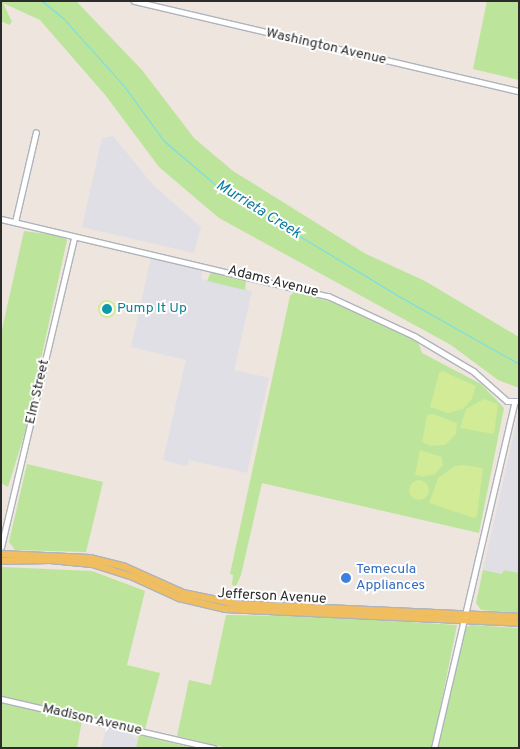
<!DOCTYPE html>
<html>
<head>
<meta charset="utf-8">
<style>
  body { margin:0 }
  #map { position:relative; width:520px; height:749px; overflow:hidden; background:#ede5de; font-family:Overpass,sans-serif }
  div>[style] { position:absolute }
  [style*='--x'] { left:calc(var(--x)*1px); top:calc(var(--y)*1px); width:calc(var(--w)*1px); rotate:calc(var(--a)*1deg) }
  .industrial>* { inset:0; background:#e0dfe6 }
  .green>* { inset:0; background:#bce49b }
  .pitch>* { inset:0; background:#d1eb96 }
  .round { border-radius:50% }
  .stream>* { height:1px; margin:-0.5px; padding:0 0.5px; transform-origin:0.5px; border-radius:0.5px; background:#71ddef }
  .roads { filter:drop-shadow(1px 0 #aeb3bc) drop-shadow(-1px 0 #aeb3bc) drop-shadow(0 1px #aeb3bc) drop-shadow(0 -1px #aeb3bc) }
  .minor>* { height:5px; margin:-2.5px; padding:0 2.5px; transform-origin:2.5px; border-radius:2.5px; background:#fff }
  .major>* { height:6px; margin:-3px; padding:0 3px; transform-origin:3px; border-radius:3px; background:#f1be5f }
  .dots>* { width:14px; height:14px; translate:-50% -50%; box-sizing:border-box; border:2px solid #fff; border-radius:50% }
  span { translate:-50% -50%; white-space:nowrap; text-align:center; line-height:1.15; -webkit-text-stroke:4px #fff; paint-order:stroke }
  .street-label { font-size:14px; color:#2c2c2c }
  .culture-label { font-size:14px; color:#0d838f }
  .left { translate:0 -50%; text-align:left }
  .shop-label { font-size:14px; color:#366cbe }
  .water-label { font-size:15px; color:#0d7e9f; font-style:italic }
  .frame { position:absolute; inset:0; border:2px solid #2c2c2c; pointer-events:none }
</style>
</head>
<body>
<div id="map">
  <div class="industrial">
    <i style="clip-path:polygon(113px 136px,153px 185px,201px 227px,194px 253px,82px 227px,102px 138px)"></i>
    <i style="clip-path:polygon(151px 258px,202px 271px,201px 279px,252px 291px,234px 370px,269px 378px,247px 473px,189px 460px,187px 466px,163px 460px,186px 360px,131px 347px)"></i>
    <i style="clip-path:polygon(519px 412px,519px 573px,504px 570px,503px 574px,483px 570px)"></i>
    <i style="clip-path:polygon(107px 727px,130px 733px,135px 738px,139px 735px,136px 748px,101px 748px)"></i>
  </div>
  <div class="green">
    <i style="clip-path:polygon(1px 1px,76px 1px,142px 70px,194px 138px,233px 171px,366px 254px,425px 281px,519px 337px,519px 388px,498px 380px,451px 345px,219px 218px,159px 167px,106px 96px,40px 20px,3px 3px,12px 22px,9px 25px,1px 21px)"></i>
    <i style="clip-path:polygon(487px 1px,519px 1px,519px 80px,473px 69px)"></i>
    <i style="clip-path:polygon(24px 231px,62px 236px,67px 240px,25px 432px,8px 487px,1px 483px,1px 334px)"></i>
    <i style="clip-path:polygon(211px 272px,246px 281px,245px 290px,207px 281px)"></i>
    <i style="clip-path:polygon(294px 292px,347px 306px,418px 342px,422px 353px,481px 384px,504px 408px,479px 533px,262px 483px,241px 575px,236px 586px,232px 585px,233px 575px,230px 574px,290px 296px)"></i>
    <i style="clip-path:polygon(27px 464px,103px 482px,86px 552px,15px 550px,9px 542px)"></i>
    <i style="clip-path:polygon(1px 567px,92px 571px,145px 591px,127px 665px,160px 673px,145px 729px,1px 697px)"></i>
    <i style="clip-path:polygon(483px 570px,502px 574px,504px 570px,519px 573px,519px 613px,481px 610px,476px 603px)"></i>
    <i style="clip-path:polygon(226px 615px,334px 617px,457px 625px,432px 748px,227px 748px,177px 736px,189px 680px,211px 685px)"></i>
    <i style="clip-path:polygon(471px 625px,519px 628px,519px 748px,437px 748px,460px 641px,465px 628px)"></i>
    <i style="clip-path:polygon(1px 701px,82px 720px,77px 748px,1px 748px)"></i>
    <i style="clip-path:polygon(139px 735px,189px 747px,204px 748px,136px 748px)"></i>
  </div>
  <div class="pitch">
    <i class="round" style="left:98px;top:300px;width:18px;height:18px"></i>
    <i style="clip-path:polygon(442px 371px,476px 386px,472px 399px,463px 409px,448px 413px,430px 407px,439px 373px)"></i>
    <i style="clip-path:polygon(484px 399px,498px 404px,494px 434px,460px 428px,466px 409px)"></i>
    <i style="clip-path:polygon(433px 414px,457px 423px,456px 434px,445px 445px,431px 446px,422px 442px,427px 415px)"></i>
    <i style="clip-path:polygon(420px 450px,442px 457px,443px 465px,435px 474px,422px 477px,415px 475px)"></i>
    <i style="clip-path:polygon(464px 465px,483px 468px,477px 516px,474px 518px,429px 503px,438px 478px,455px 466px)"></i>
    <i class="round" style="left:409px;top:480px;width:20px;height:20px"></i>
  </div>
  <div class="stream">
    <i style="--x:42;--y:1;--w:27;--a:39"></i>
    <i style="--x:63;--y:18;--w:91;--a:48.1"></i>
    <i style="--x:124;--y:86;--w:68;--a:54"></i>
    <i style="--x:164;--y:141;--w:70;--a:40.3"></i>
    <i style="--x:217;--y:186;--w:208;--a:31.2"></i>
    <i style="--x:395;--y:294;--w:142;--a:29.4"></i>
  </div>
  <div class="roads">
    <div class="minor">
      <i style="--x:134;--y:1;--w:395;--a:13.2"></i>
      <i style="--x:1;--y:219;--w:336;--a:13.3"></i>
      <i style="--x:328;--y:296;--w:95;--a:24.9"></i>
      <i style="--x:414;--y:336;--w:69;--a:30.7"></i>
      <i style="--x:473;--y:371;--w:45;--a:41.4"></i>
      <i style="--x:507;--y:401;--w:12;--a:0"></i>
      <i style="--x:15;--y:222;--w:92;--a:-76.9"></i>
      <i style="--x:1;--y:547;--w:318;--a:-76.7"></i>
      <i style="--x:1;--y:699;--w:218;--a:13"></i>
      <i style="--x:434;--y:748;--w:353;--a:-76.9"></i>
    </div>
    <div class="major">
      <i style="--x:1;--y:554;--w:89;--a:2.6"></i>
      <i style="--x:90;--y:558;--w:34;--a:14"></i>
      <i style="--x:123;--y:566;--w:66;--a:24.2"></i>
      <i style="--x:183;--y:593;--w:55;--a:11.5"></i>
      <i style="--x:237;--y:604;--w:282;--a:2.6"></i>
      <i style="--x:1;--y:561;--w:49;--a:-1.2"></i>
      <i style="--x:50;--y:560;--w:42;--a:5.4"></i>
      <i style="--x:92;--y:564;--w:43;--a:17.6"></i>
      <i style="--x:133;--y:577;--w:51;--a:24.5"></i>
      <i style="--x:179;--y:598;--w:47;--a:13.4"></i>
      <i style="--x:225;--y:609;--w:294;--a:2.7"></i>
    </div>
  </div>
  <div class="dots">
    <i style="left:107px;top:309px;background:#0f9aa8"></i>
    <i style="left:346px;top:578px;background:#3f7fe0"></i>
  </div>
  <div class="street-label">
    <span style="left:326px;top:47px;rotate:13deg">Washington Avenue</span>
    <span style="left:273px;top:282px;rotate:14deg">Adams Avenue</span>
    <span style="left:38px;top:392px;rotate:-77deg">Elm Street</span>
    <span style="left:272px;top:597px;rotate:3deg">Jefferson Avenue</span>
    <span style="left:92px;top:720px;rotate:13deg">Madison Avenue</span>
  </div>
  <div class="culture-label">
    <span class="left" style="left:117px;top:309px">Pump It Up</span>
  </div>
  <div class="shop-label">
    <span class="left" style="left:356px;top:578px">Temecula<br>Appliances</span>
  </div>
  <div class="water-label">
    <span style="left:258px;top:210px;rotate:32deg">Murrieta Creek</span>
  </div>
  <div class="frame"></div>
</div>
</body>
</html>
